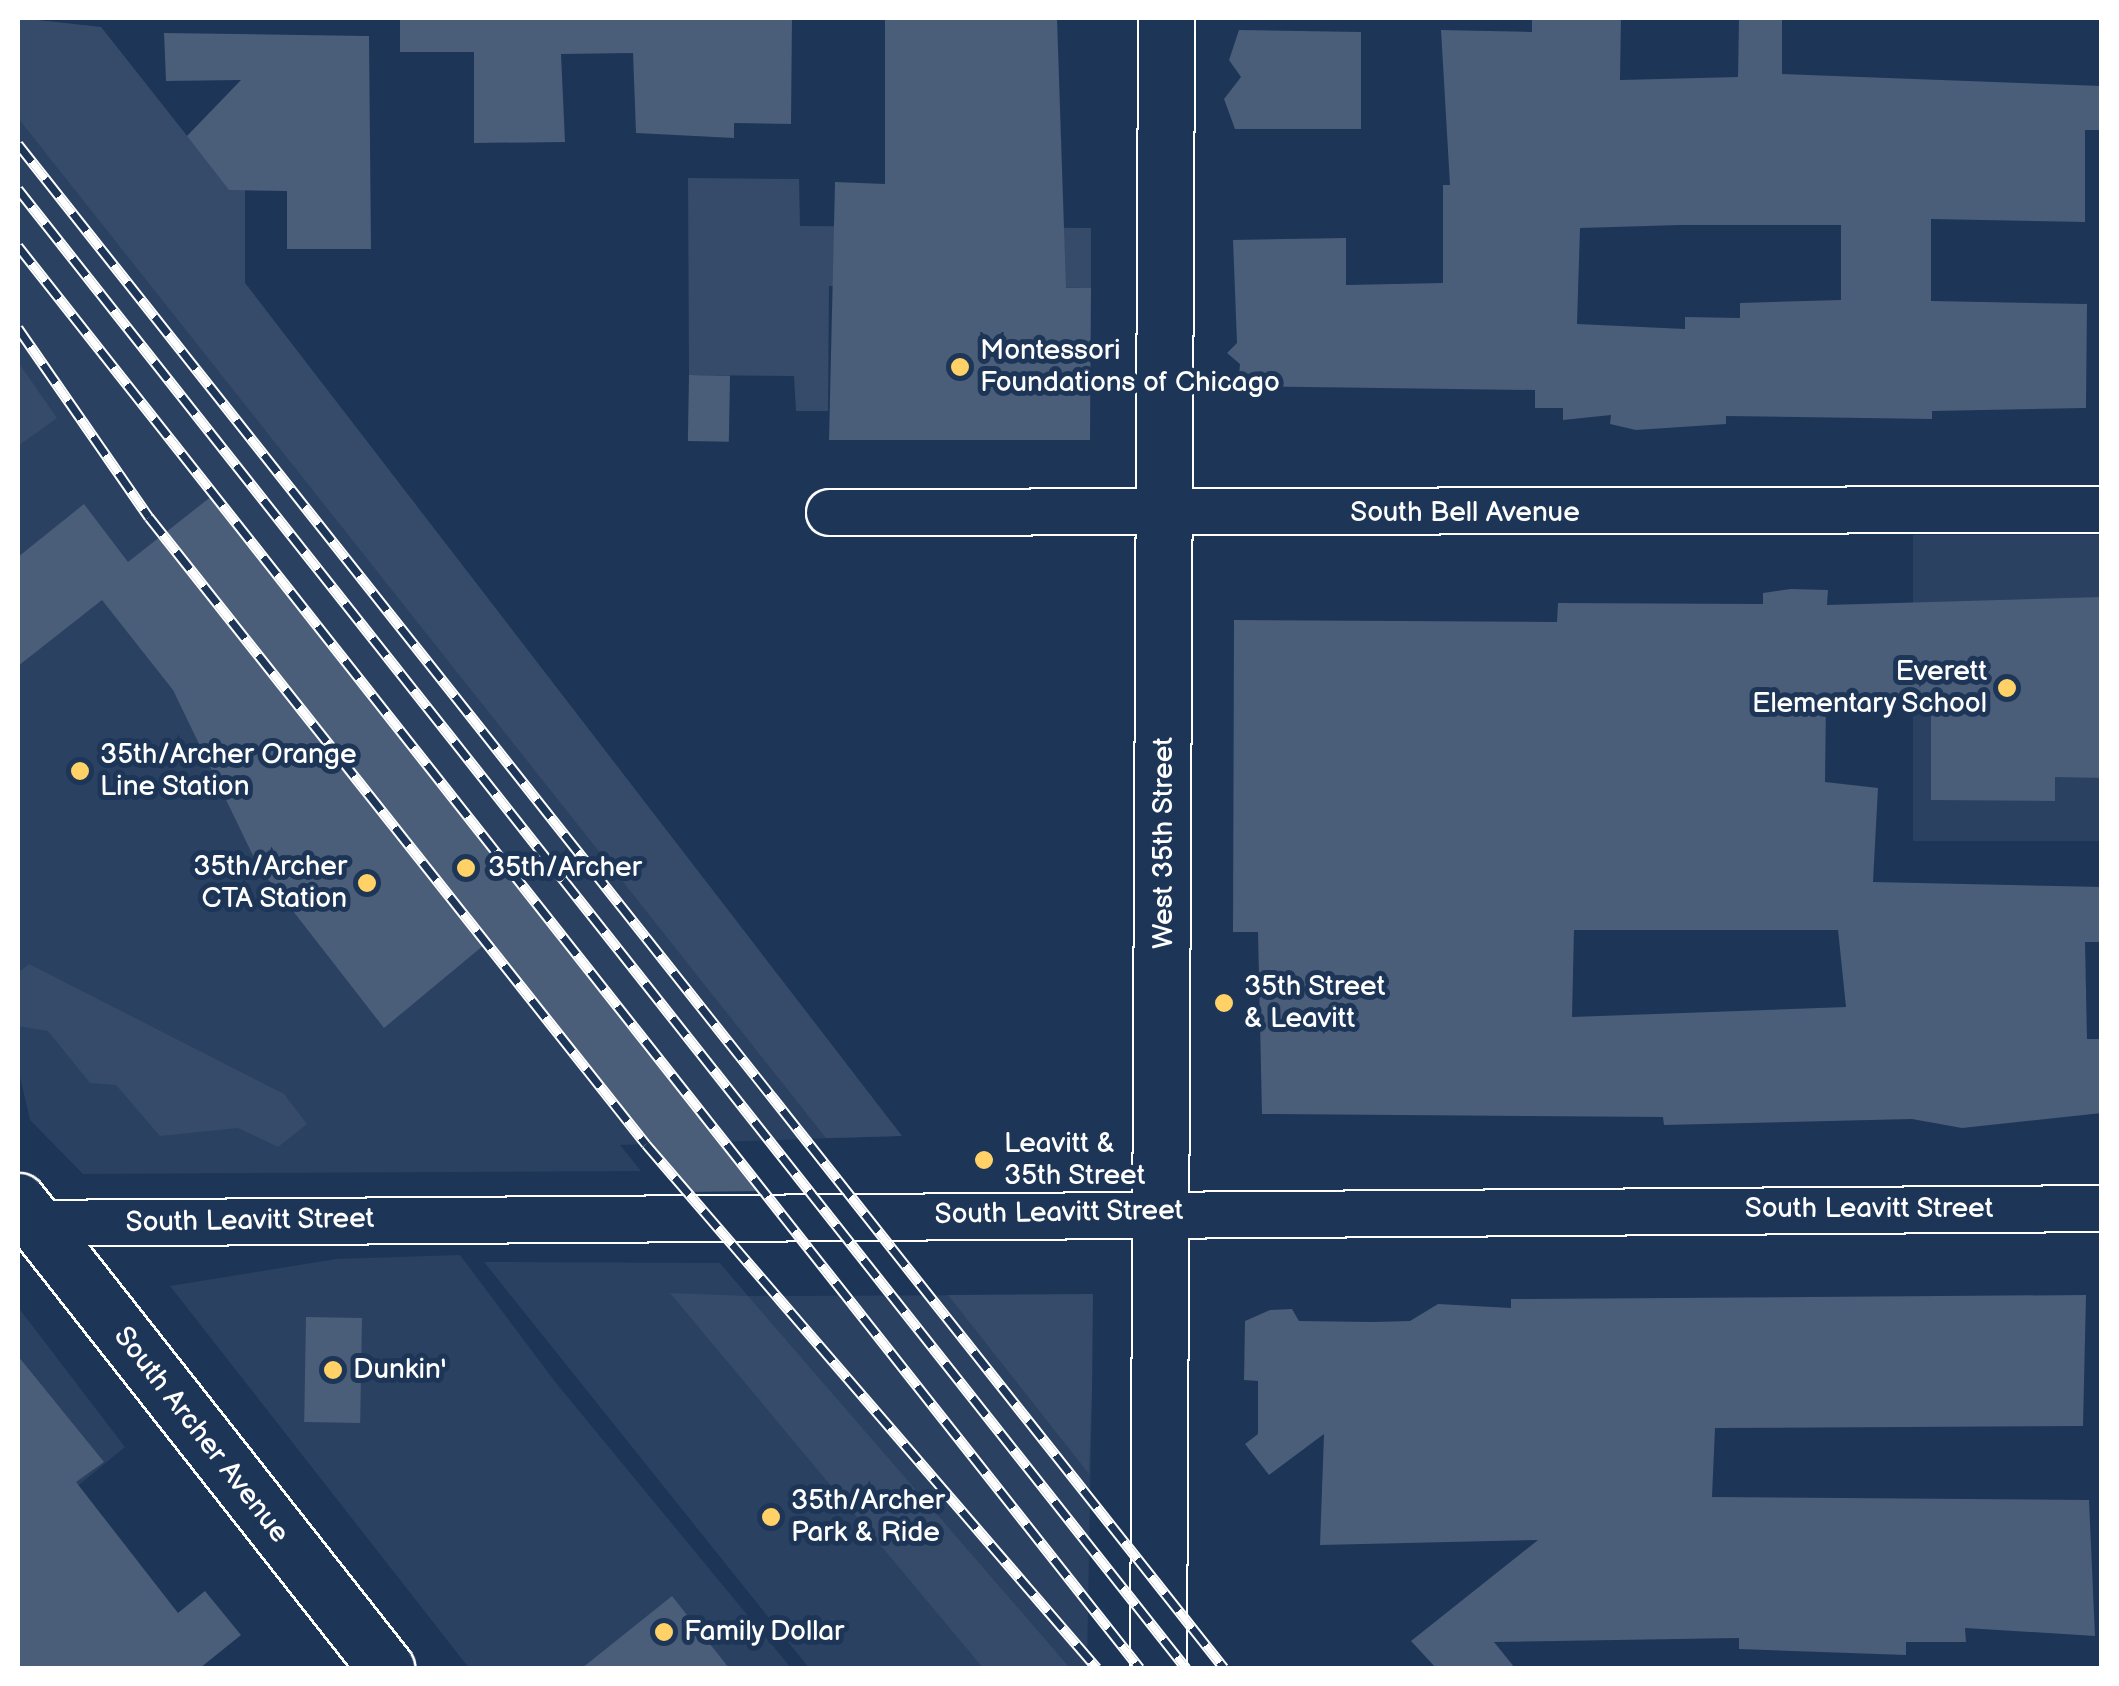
<!DOCTYPE html>
<html>
<head>
<meta charset="utf-8">
<style>
  body { margin:0 }
  #map { position:relative; width:2119px; height:1686px; overflow:hidden; background:#1d3557; font-family:"Balsamiq Sans",sans-serif }
  div>[style] { position:absolute }
  [style*='--x'] { left:calc(var(--x)*1px); top:calc(var(--y)*1px); width:calc(var(--w)*1px); rotate:calc(var(--a)*1deg) }
  .built>* { inset:0; background:#2a4161; transform-origin:0 0 }
  .green>* { inset:0; background:#364b69 }
  .building>* { inset:0; background:#4a5d79; transform-origin:0 0 }
  .roads { filter:drop-shadow(2px 0 #fff) drop-shadow(-2px 0 #fff) drop-shadow(0 2px #fff) drop-shadow(0 -2px #fff) }
  .street>* { height:45px; margin:-22.5px; padding:0 22.5px; transform-origin:22.5px; border-radius:22.5px; background:#1d3557 }
  .secondary>* { height:55px; margin:-27.5px; padding:0 27.5px; transform-origin:27.5px; border-radius:27.5px; background:#1d3557 }
  .rail>* { height:11px; margin-top:-5.5px; transform-origin:0; background:repeating-linear-gradient(90deg,#1d3557 0 22px,#fff 0 44px); box-sizing:border-box; border-block:2px solid #fff }
  .dots>* { width:28px; height:28px; translate:-50% -50%; box-sizing:border-box; border:5px solid #1d3557; border-radius:50% }
  span { translate:-50% -50%; white-space:nowrap; text-align:center; line-height:1.15; -webkit-text-stroke:10px #1d3557; paint-order:stroke }
  .poi-label { font-size:28px; color:#fff }
  .left { translate:0 -50%; text-align:left }
  .right { translate:-100% -50%; text-align:right }
  .street-label { font-size:28px; color:#fff }
  .frame { position:absolute; inset:0; border:20px solid #fff; pointer-events:none }
</style>
</head>
<body>
<div id="map">
  <div class="built">
    <i style="clip-path:polygon(18px 18px,101px 27px,229px 189px,245px 190px,245px 283px,902px 1136px,620px 1145px,641px 1171px,83px 1174px,30px 1120px,18px 1068px)"></i>
    <i style="left:1913px;top:535px;width:188px;height:306px"></i>
    <i style="clip-path:polygon(460px 1255px,556px 1383px,791px 1668px,469px 1668px,170px 1286px,336px 1259px)"></i>
    <i style="clip-path:polygon(484px 1262px,720px 1263px,748px 1296px,1040px 1295px,1092px 1389px,1087px 1668px,809px 1668px)"></i>
    <i style="clip-path:polygon(18px 1307px,125px 1447px,18px 1535px)"></i>
  </div>
  <div class="green">
    <i style="clip-path:polygon(18px 18px,101px 27px,229px 189px,245px 190px,245px 283px,902px 1136px,826px 1138px,18px 118px)"></i>
    <i style="clip-path:polygon(688px 178px,799px 179px,800px 226px,1091px 228px,1091px 288px,829px 286px,828px 411px,796px 411px,794px 376px,689px 375px)"></i>
    <i style="clip-path:polygon(18px 362px,57px 418px,18px 446px)"></i>
    <i style="clip-path:polygon(29px 964px,284px 1094px,307px 1124px,278px 1147px,238px 1128px,160px 1136px,116px 1085px,90px 1083px,48px 1031px,18px 1026px,18px 973px)"></i>
    <i style="clip-path:polygon(670px 1293px,748px 1296px,1070px 1668px,983px 1668px)"></i>
    <i style="clip-path:polygon(1093px 1294px,1092px 1389px,1089px 1474px,948px 1295px)"></i>
  </div>
  <div class="building">
    <i style="clip-path:polygon(400px 18px,792px 18px,791px 124px,734px 123px,734px 138px,636px 133px,633px 53px,561px 54px,565px 142px,474px 143px,474px 52px,400px 52px)"></i>
    <i style="clip-path:polygon(885px 18px,1057px 18px,1066px 288px,1091px 288px,1090px 440px,829px 440px,835px 182px,885px 184px)"></i>
    <i style="clip-path:polygon(evenodd,1532px 18px,1621px 18px,1620px 80px,1738px 77px,1739px 18px,1782px 18px,1782px 74px,2102px 86px,2102px 130px,2085px 130px,2085px 222px,1931px 219px,1931px 301px,2087px 304px,2086px 408px,1932px 411px,1932px 419px,1726px 416px,1726px 424px,1636px 430px,1610px 424px,1611px 415px,1563px 420px,1563px 408px,1535px 408px,1535px 390px,1238px 386px,1240px 364px,1227px 353px,1237px 343px,1233px 240px,1346px 238px,1346px 285px,1443px 283px,1443px 185px,1450px 185px,1441px 30px,1532px 32px,1532px 18px,1680px 225px,1841px 225px,1841px 300px,1740px 303px,1740px 318px,1685px 317px,1685px 329px,1577px 324px,1580px 228px,1680px 225px)"></i>
    <i style="clip-path:polygon(1239px 30px,1361px 32px,1361px 129px,1235px 129px,1224px 99px,1241px 77px,1229px 60px)"></i>
    <i style="clip-path:polygon(164px 33px,369px 36px,371px 249px,287px 249px,287px 191px,229px 190px,187px 136px,241px 80px,166px 81px)"></i>
    <i style="left:689px;top:375px;width:41px;height:66px;rotate:1deg"></i>
    <i style="clip-path:polygon(217px 492px,769px 1191px,680px 1192px,484px 945px,384px 1028px,258px 866px,173px 690px,102px 600px,18px 666px,18px 557px,84px 504px,128px 562px)"></i>
    <i style="clip-path:polygon(evenodd,1791px 589px,1828px 590px,1827px 605px,2102px 597px,2102px 778px,2055px 777px,2055px 801px,1931px 800px,1931px 700px,1826px 702px,1825px 782px,1878px 788px,1873px 882px,2102px 887px,2102px 942px,2085px 942px,2087px 1039px,2102px 1039px,2102px 1113px,1962px 1128px,1912px 1119px,1664px 1125px,1663px 1117px,1262px 1114px,1258px 932px,1233px 932px,1234px 620px,1557px 622px,1558px 603px,1763px 604px,1763px 593px,1791px 589px,1574px 930px,1838px 930px,1846px 1007px,1572px 1017px,1574px 930px)"></i>
    <i style="clip-path:polygon(2086px 1295px,2083px 1426px,1715px 1428px,1712px 1497px,2089px 1500px,2095px 1636px,1965px 1628px,1966px 1642px,1906px 1642px,1906px 1655px,1739px 1649px,1739px 1638px,1494px 1642px,1515px 1668px,1436px 1668px,1411px 1641px,1538px 1540px,1320px 1545px,1324px 1434px,1269px 1475px,1245px 1444px,1258px 1434px,1258px 1381px,1244px 1380px,1245px 1321px,1270px 1310px,1292px 1309px,1299px 1321px,1373px 1322px,1410px 1321px,1438px 1304px,1511px 1308px,1511px 1299px)"></i>
    <i style="left:306px;top:1317px;width:56px;height:105px;rotate:1deg"></i>
    <i style="clip-path:polygon(18px 1356px,104px 1462px,76px 1482px,178px 1613px,205px 1591px,241px 1635px,200px 1668px,18px 1668px)"></i>
    <i style="clip-path:polygon(672px 1596px,729px 1668px,582px 1668px)"></i>
  </div>
  <div class="roads">
    <div class="street">
      <i style="--x:829;--y:512;--w:1273;--a:-0.14"></i>
      <i style="--x:18;--y:1223;--w:2084;--a:-0.41"></i>
    </div>
    <div class="secondary">
      <i style="--x:18;--y:1201;--w:595;--a:51.76"></i>
      <i style="--x:1158;--y:1668;--w:1650;--a:-89.72"></i>
    </div>
  </div>
  <div class="rail">
    <i style="--x:18;--y:144;--w:1943;--a:51.64"></i>
    <i style="--x:18;--y:189;--w:1885;--a:51.7"></i>
    <i style="--x:18;--y:246;--w:1811;--a:51.73"></i>
    <i style="--x:18;--y:328;--w:230;--a:55.3"></i>
    <i style="--x:149;--y:517;--w:800;--a:51.6"></i>
    <i style="--x:646;--y:1144;--w:691;--a:49.28"></i>
  </div>
  <div class="dots">
    <i style="left:960px;top:367px;background:#ffd166"></i>
    <i style="left:2007px;top:688px;background:#ffd166"></i>
    <i style="left:80px;top:771px;background:#ffd166"></i>
    <i style="left:466px;top:868px;background:#ffd166"></i>
    <i style="left:367px;top:883px;background:#ffd166"></i>
    <i style="left:1224px;top:1003px;background:#ffd166"></i>
    <i style="left:984px;top:1160px;background:#ffd166"></i>
    <i style="left:333px;top:1370px;background:#ffd166"></i>
    <i style="left:771px;top:1517px;background:#ffd166"></i>
    <i style="left:664px;top:1632px;background:#ffd166"></i>
  </div>
  <div class="poi-label">
    <span class="left" style="left:980px;top:367px">Montessori<br>Foundations of Chicago</span>
    <span class="right" style="left:1987px;top:688px">Everett<br>Elementary School</span>
    <span class="left" style="left:100px;top:771px">35th/Archer Orange<br>Line Station</span>
    <span class="right" style="left:347px;top:883px">35th/Archer<br>CTA Station</span>
    <span class="left" style="left:488px;top:868px">35th/Archer</span>
    <span class="left" style="left:1244px;top:1003px">35th Street<br>&amp; Leavitt</span>
    <span class="left" style="left:1004px;top:1160px">Leavitt &amp;<br>35th Street</span>
    <span class="left" style="left:353px;top:1370px">Dunkin'</span>
    <span class="left" style="left:791px;top:1517px">35th/Archer<br>Park &amp; Ride</span>
    <span class="left" style="left:684px;top:1632px">Family Dollar</span>
  </div>
  <div class="street-label">
    <span style="left:1465px;top:513px">South Bell Avenue</span>
    <span style="left:1164px;top:843px;rotate:-90deg">West 35th Street</span>
    <span style="left:1869px;top:1209px">South Leavitt Street</span>
    <span style="left:1059px;top:1213px;rotate:-1deg">South Leavitt Street</span>
    <span style="left:250px;top:1221px;rotate:-1deg">South Leavitt Street</span>
    <span style="left:201px;top:1435px;rotate:52deg">South Archer Avenue</span>
  </div>
  <div class="frame"></div>
</div>
</body>
</html>
